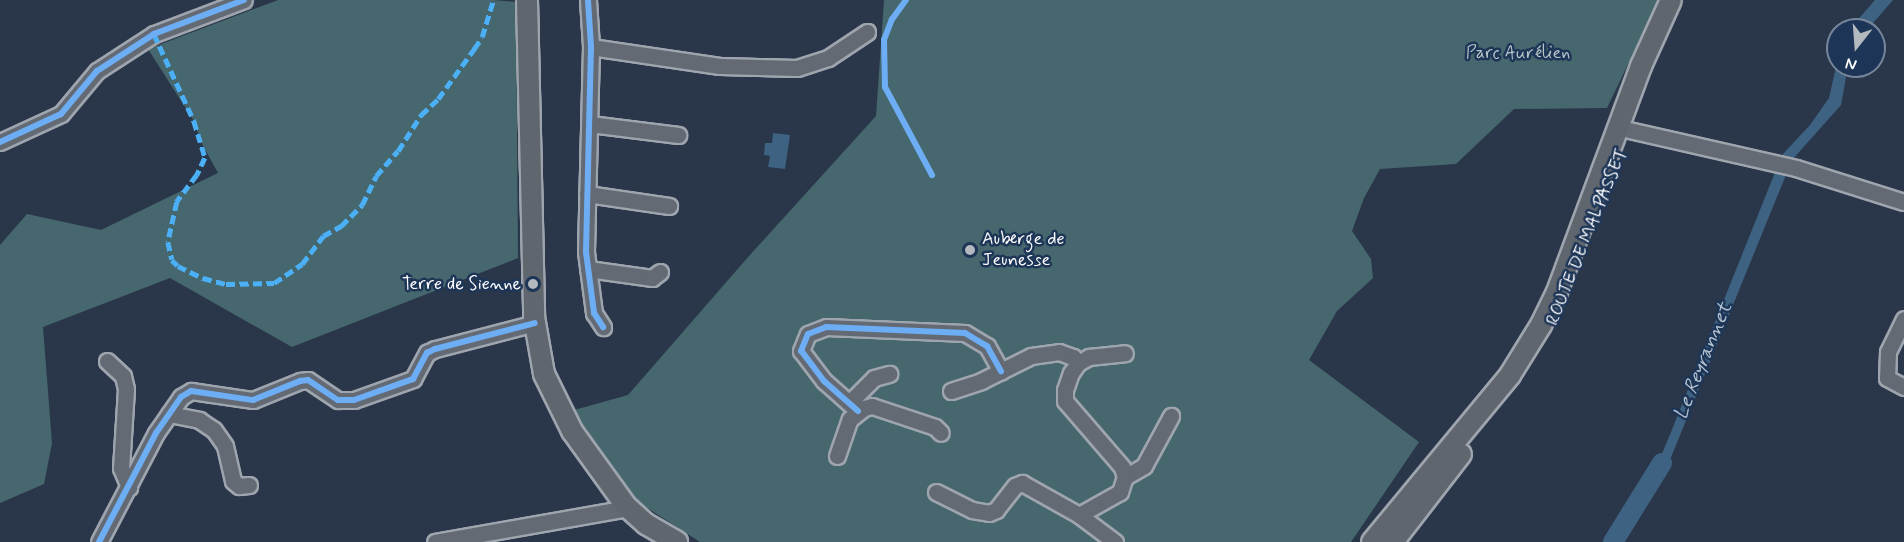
<!DOCTYPE html>
<html>
<head>
<meta charset="utf-8">
<style>
  body { margin:0 }
  #map { position:relative; width:1904px; height:542px; overflow:hidden; background:#2a374a; font-family:Mynerve,sans-serif }
  div>[style] { position:absolute }
  [style*='--x'] { left:calc(var(--x)*1px); top:calc(var(--y)*1px); width:calc(var(--w)*1px); rotate:calc(var(--a)*1deg) }
  .green>* { inset:0; background:#46676d }
  .water>* { inset:0; background:#3e6282 }
  .river>* { height:20px; margin:-10px; padding:0 10px; transform-origin:10px; border-radius:10px; background:#3e6282 }
  .roads { filter:drop-shadow(2px 0 #9fa5ae) drop-shadow(-2px 0 #9fa5ae) drop-shadow(0 2px #9fa5ae) drop-shadow(0 -2px #9fa5ae) }
  .minor>* { height:15px; margin:-7.5px; padding:0 7.5px; transform-origin:7.5px; border-radius:7.5px; background:#636a74 }
  .major>* { height:20px; margin:-10px; padding:0 10px; transform-origin:10px; border-radius:10px; background:#60666e }
  .quiet>* { height:4.5px; margin-top:-2.25px; transform-origin:0; background:repeating-linear-gradient(90deg,#4cb0f7 0 9px,transparent 0 13.5px) }
  .cycleway>* { height:6px; margin:-3px; padding:0 3px; transform-origin:3px; border-radius:3px; background:#6dadf4 }
  .dots>* { width:16px; height:16px; translate:-50% -50%; box-sizing:border-box; border:3px solid #1d3557; border-radius:50% }
  span { translate:-50% -50%; white-space:nowrap; text-align:center; line-height:1.15; -webkit-text-stroke:5px #1d3557; paint-order:stroke }
  .park-label { font-size:18px; color:#b7c5c7 }
  .street-label { font-size:18px; color:#fff }
  .poi-label { font-size:18px; color:#fff }
  .left { translate:0 -50%; text-align:left }
  .right { translate:-100% -50%; text-align:right }
  .water-label { font-size:20px; color:#b3c2cf; font-style:italic }
  .north { position:absolute; left:1826px; top:18px; width:60px; height:60px; box-sizing:border-box; background:#1d3557; border:2px solid #77869a; border-radius:50%; rotate:197deg; font-size:16px; font-weight:700; line-height:24px; text-align:center; color:#fff }
  .north::after { content:''; display:block; margin:auto; width:21px; height:27px; background:#b4b9c0; clip-path:polygon(50% 0,100% 100%,50% 72%,0 100%) }
</style>
</head>
<body>
<div id="map">
  <div class="green">
    <i style="clip-path:polygon(278px 0,493px 0,516px 2px,518px 258px,292px 347px,170px 278px,43px 327px,52px 443px,44px 484px,0 503px,0 245px,27px 214px,101px 230px,218px 173px,201px 142px,194px 121px,148px 49px)"></i>
    <i style="clip-path:polygon(884px 0,1659px 0,1607px 108px,1514px 109px,1456px 164px,1380px 169px,1364px 198px,1352px 231px,1371px 259px,1373px 278px,1337px 311px,1309px 360px,1419px 442px,1351px 542px,700px 542px,635px 500px,567px 412px,628px 395px,749px 256px,876px 116px)"></i>
  </div>
  <div class="water">
    <i style="clip-path:polygon(1875px 0,1893px 0,1867px 30px,1849px 30px)"></i>
    <i style="clip-path:polygon(1838px 58px,1838px 66px,1848px 66px,1841px 105px,1792px 160px,1663px 477px,1652px 487px,1646px 483px,1652px 477px,1669px 437px,1782px 155px,1810px 125px,1829px 98px)"></i>
    <i style="clip-path:polygon(773px 133px,790px 135px,785px 169px,768px 167px,770px 156px,764px 155px,765px 143px,772px 143px)"></i>
  </div>
  <div class="river">
    <i style="--x:1613;--y:542;--w:93;--a:-58.2"></i>
  </div>
  <div class="roads">
    <div class="minor">
      <i style="--x:588;--y:0;--w:47;--a:86.3"></i>
      <i style="--x:591;--y:47;--w:205;--a:91.4"></i>
      <i style="--x:586;--y:252;--w:62;--a:82.5"></i>
      <i style="--x:594;--y:313;--w:17;--a:57"></i>
      <i style="--x:591;--y:47;--w:130;--a:8.4"></i>
      <i style="--x:720;--y:66;--w:77;--a:1.5"></i>
      <i style="--x:797;--y:68;--w:33;--a:-18"></i>
      <i style="--x:828;--y:58;--w:47;--a:-33.7"></i>
      <i style="--x:590;--y:124;--w:89;--a:7.1"></i>
      <i style="--x:1629;--y:130;--w:171;--a:12.8"></i>
      <i style="--x:1796;--y:168;--w:113;--a:17.5"></i>
      <i style="--x:0;--y:142;--w:67;--a:-24.7"></i>
      <i style="--x:61;--y:114;--w:56;--a:-50.1"></i>
      <i style="--x:97;--y:71;--w:68;--a:-33"></i>
      <i style="--x:154;--y:34;--w:96;--a:-20.7"></i>
      <i style="--x:587;--y:194;--w:83;--a:8.3"></i>
      <i style="--x:588;--y:269;--w:65;--a:8"></i>
      <i style="--x:652;--y:278;--w:10;--a:-37"></i>
      <i style="--x:1904;--y:319;--w:37;--a:116"></i>
      <i style="--x:1888;--y:352;--w:26;--a:92"></i>
      <i style="--x:1887;--y:378;--w:19;--a:28"></i>
      <i style="--x:107;--y:361;--w:22;--a:43"></i>
      <i style="--x:123;--y:376;--w:13;--a:77"></i>
      <i style="--x:126;--y:389;--w:79;--a:93.6"></i>
      <i style="--x:121;--y:468;--w:21;--a:67"></i>
      <i style="--x:951;--y:391;--w:32;--a:-18"></i>
      <i style="--x:981;--y:381;--w:56;--a:-26.6"></i>
      <i style="--x:1031;--y:356;--w:28;--a:-8"></i>
      <i style="--x:1059;--y:352;--w:15;--a:20"></i>
      <i style="--x:1073;--y:357;--w:8;--a:50"></i>
      <i style="--x:849;--y:403;--w:35;--a:-45"></i>
      <i style="--x:874;--y:378;--w:16;--a:-15"></i>
      <i style="--x:858;--y:411;--w:45;--a:-138.6"></i>
      <i style="--x:824;--y:381;--w:38;--a:-127"></i>
      <i style="--x:801;--y:351;--w:18;--a:-68"></i>
      <i style="--x:808;--y:334;--w:19;--a:-21"></i>
      <i style="--x:826;--y:327;--w:139;--a:2.5"></i>
      <i style="--x:965;--y:333;--w:26;--a:31"></i>
      <i style="--x:987;--y:346;--w:29;--a:61"></i>
      <i style="--x:169;--y:414;--w:31;--a:11"></i>
      <i style="--x:199;--y:420;--w:18;--a:34"></i>
      <i style="--x:214;--y:430;--w:19;--a:55"></i>
      <i style="--x:225;--y:446;--w:36;--a:77"></i>
      <i style="--x:233;--y:481;--w:8;--a:40"></i>
      <i style="--x:239;--y:486;--w:10;--a:-6"></i>
      <i style="--x:837;--y:456;--w:39;--a:-71"></i>
      <i style="--x:850;--y:419;--w:18;--a:-38"></i>
      <i style="--x:864;--y:408;--w:8;--a:-14"></i>
      <i style="--x:872;--y:406;--w:66;--a:18.4"></i>
      <i style="--x:935;--y:427;--w:8;--a:45"></i>
      <i style="--x:1125;--y:477;--w:22;--a:-30"></i>
      <i style="--x:1144;--y:466;--w:57;--a:-61.6"></i>
      <i style="--x:936;--y:492;--w:40;--a:26.6"></i>
      <i style="--x:972;--y:510;--w:17;--a:10"></i>
      <i style="--x:989;--y:513;--w:8;--a:-23"></i>
      <i style="--x:996;--y:510;--w:31;--a:-52"></i>
      <i style="--x:1015;--y:486;--w:8;--a:-23"></i>
      <i style="--x:1022;--y:483;--w:65;--a:29.3"></i>
      <i style="--x:1079;--y:515;--w:45;--a:36.9"></i>
      <i style="--x:1079;--y:515;--w:47;--a:-29.3"></i>
      <i style="--x:1120;--y:492;--w:16;--a:-72"></i>
      <i style="--x:1125;--y:477;--w:10;--a:-107"></i>
      <i style="--x:1122;--y:467;--w:87;--a:-130.8"></i>
      <i style="--x:1065;--y:401;--w:11;--a:-90"></i>
      <i style="--x:1065;--y:390;--w:18;--a:-71"></i>
      <i style="--x:1071;--y:373;--w:12;--a:-55"></i>
      <i style="--x:1078;--y:363;--w:13;--a:-29"></i>
      <i style="--x:1089;--y:357;--w:36;--a:-6"></i>
      <i style="--x:99;--y:542;--w:123;--a:-62.4"></i>
      <i style="--x:156;--y:433;--w:44;--a:-55.2"></i>
      <i style="--x:181;--y:397;--w:12;--a:-31"></i>
      <i style="--x:191;--y:391;--w:63;--a:8.3"></i>
      <i style="--x:253;--y:400;--w:51;--a:-22"></i>
      <i style="--x:300;--y:381;--w:8;--a:-7"></i>
      <i style="--x:308;--y:380;--w:36;--a:34"></i>
      <i style="--x:338;--y:400;--w:16;--a:0"></i>
      <i style="--x:354;--y:400;--w:63;--a:-19.6"></i>
      <i style="--x:413;--y:379;--w:30;--a:-62"></i>
      <i style="--x:427;--y:353;--w:9;--a:-27"></i>
      <i style="--x:435;--y:349;--w:103;--a:-14.6"></i>
      <i style="--x:435;--y:542;--w:190;--a:-10"></i>
      <i style="--x:622;--y:509;--w:5;--a:-37"></i>
    </div>
    <div class="major">
      <i style="--x:527;--y:0;--w:317;--a:88.7"></i>
      <i style="--x:534;--y:317;--w:58;--a:80"></i>
      <i style="--x:544;--y:374;--w:64;--a:63.8"></i>
      <i style="--x:572;--y:431;--w:92;--a:54.2"></i>
      <i style="--x:626;--y:506;--w:27;--a:42"></i>
      <i style="--x:646;--y:524;--w:36;--a:30"></i>
      <i style="--x:1372;--y:542;--w:217;--a:-50.4"></i>
      <i style="--x:1510;--y:375;--w:59;--a:-58.2"></i>
      <i style="--x:1541;--y:325;--w:37;--a:-64"></i>
      <i style="--x:1557;--y:292;--w:241;--a:-69.6"></i>
      <i style="--x:1641;--y:66;--w:72;--a:-65.6"></i>
      <i style="--x:1393;--y:542;--w:111;--a:-52.3"></i>
    </div>
  </div>
  <div class="quiet">
    <i style="--x:154;--y:34;--w:96;--a:65.3"></i>
    <i style="--x:194;--y:121;--w:39;--a:73"></i>
    <i style="--x:205;--y:158;--w:19;--a:115"></i>
    <i style="--x:197;--y:175;--w:34;--a:127"></i>
    <i style="--x:177;--y:202;--w:41;--a:102.7"></i>
    <i style="--x:168;--y:242;--w:18;--a:77"></i>
    <i style="--x:172;--y:260;--w:8;--a:45"></i>
    <i style="--x:178;--y:266;--w:28;--a:26"></i>
    <i style="--x:203;--y:278;--w:24;--a:15"></i>
    <i style="--x:226;--y:284;--w:48;--a:-1.2"></i>
    <i style="--x:274;--y:283;--w:34;--a:-34"></i>
    <i style="--x:302;--y:264;--w:35;--a:-53"></i>
    <i style="--x:323;--y:236;--w:21;--a:-29"></i>
    <i style="--x:341;--y:226;--w:30;--a:-45"></i>
    <i style="--x:362;--y:205;--w:32;--a:-64"></i>
    <i style="--x:376;--y:176;--w:33;--a:-49"></i>
    <i style="--x:398;--y:151;--w:43;--a:-57.4"></i>
    <i style="--x:421;--y:115;--w:23;--a:-43"></i>
    <i style="--x:438;--y:99;--w:62;--a:-54.2"></i>
    <i style="--x:474;--y:49;--w:14;--a:-56"></i>
    <i style="--x:482;--y:37;--w:39;--a:-73"></i>
  </div>
  <div class="cycleway">
    <i style="--x:588;--y:0;--w:47;--a:86.3"></i>
    <i style="--x:591;--y:47;--w:205;--a:91.4"></i>
    <i style="--x:586;--y:252;--w:62;--a:82.5"></i>
    <i style="--x:594;--y:313;--w:17;--a:57"></i>
    <i style="--x:906;--y:0;--w:24;--a:126"></i>
    <i style="--x:892;--y:19;--w:22;--a:111"></i>
    <i style="--x:884;--y:40;--w:47;--a:88.8"></i>
    <i style="--x:885;--y:87;--w:100;--a:61.9"></i>
    <i style="--x:0;--y:142;--w:67;--a:-24.7"></i>
    <i style="--x:61;--y:114;--w:56;--a:-50.1"></i>
    <i style="--x:97;--y:71;--w:68;--a:-33"></i>
    <i style="--x:154;--y:34;--w:96;--a:-20.7"></i>
    <i style="--x:858;--y:411;--w:45;--a:-138.6"></i>
    <i style="--x:824;--y:381;--w:38;--a:-127"></i>
    <i style="--x:801;--y:351;--w:18;--a:-68"></i>
    <i style="--x:808;--y:334;--w:19;--a:-21"></i>
    <i style="--x:826;--y:327;--w:139;--a:2.5"></i>
    <i style="--x:965;--y:333;--w:26;--a:31"></i>
    <i style="--x:987;--y:346;--w:29;--a:61"></i>
    <i style="--x:99;--y:542;--w:123;--a:-62.4"></i>
    <i style="--x:156;--y:433;--w:44;--a:-55.2"></i>
    <i style="--x:181;--y:397;--w:12;--a:-31"></i>
    <i style="--x:191;--y:391;--w:63;--a:8.3"></i>
    <i style="--x:253;--y:400;--w:51;--a:-22"></i>
    <i style="--x:300;--y:381;--w:8;--a:-7"></i>
    <i style="--x:308;--y:380;--w:36;--a:34"></i>
    <i style="--x:338;--y:400;--w:16;--a:0"></i>
    <i style="--x:354;--y:400;--w:63;--a:-19.6"></i>
    <i style="--x:413;--y:379;--w:30;--a:-62"></i>
    <i style="--x:427;--y:353;--w:9;--a:-27"></i>
    <i style="--x:435;--y:349;--w:103;--a:-14.6"></i>
  </div>
  <div class="dots">
    <i style="left:970px;top:250px;background:#b4b9c0"></i>
    <i style="left:533px;top:284px;background:#b4b9c0"></i>
  </div>
  <div class="park-label">
    <span style="left:1518px;top:53px">Parc Aurélien</span>
  </div>
  <div class="street-label">
    <span style="left:1587px;top:237px;rotate:-68deg">ROUTE DE MALPASSET</span>
  </div>
  <div class="poi-label">
    <span class="left" style="left:982px;top:250px">Auberge de<br>Jeunesse</span>
    <span class="right" style="left:521px;top:284px">Terre de Sienne</span>
  </div>
  <div class="water-label">
    <span style="left:1703px;top:361px;rotate:-68deg">Le Reyrannet</span>
  </div>
  <div class="north">N</div>
</div>
</body>
</html>
